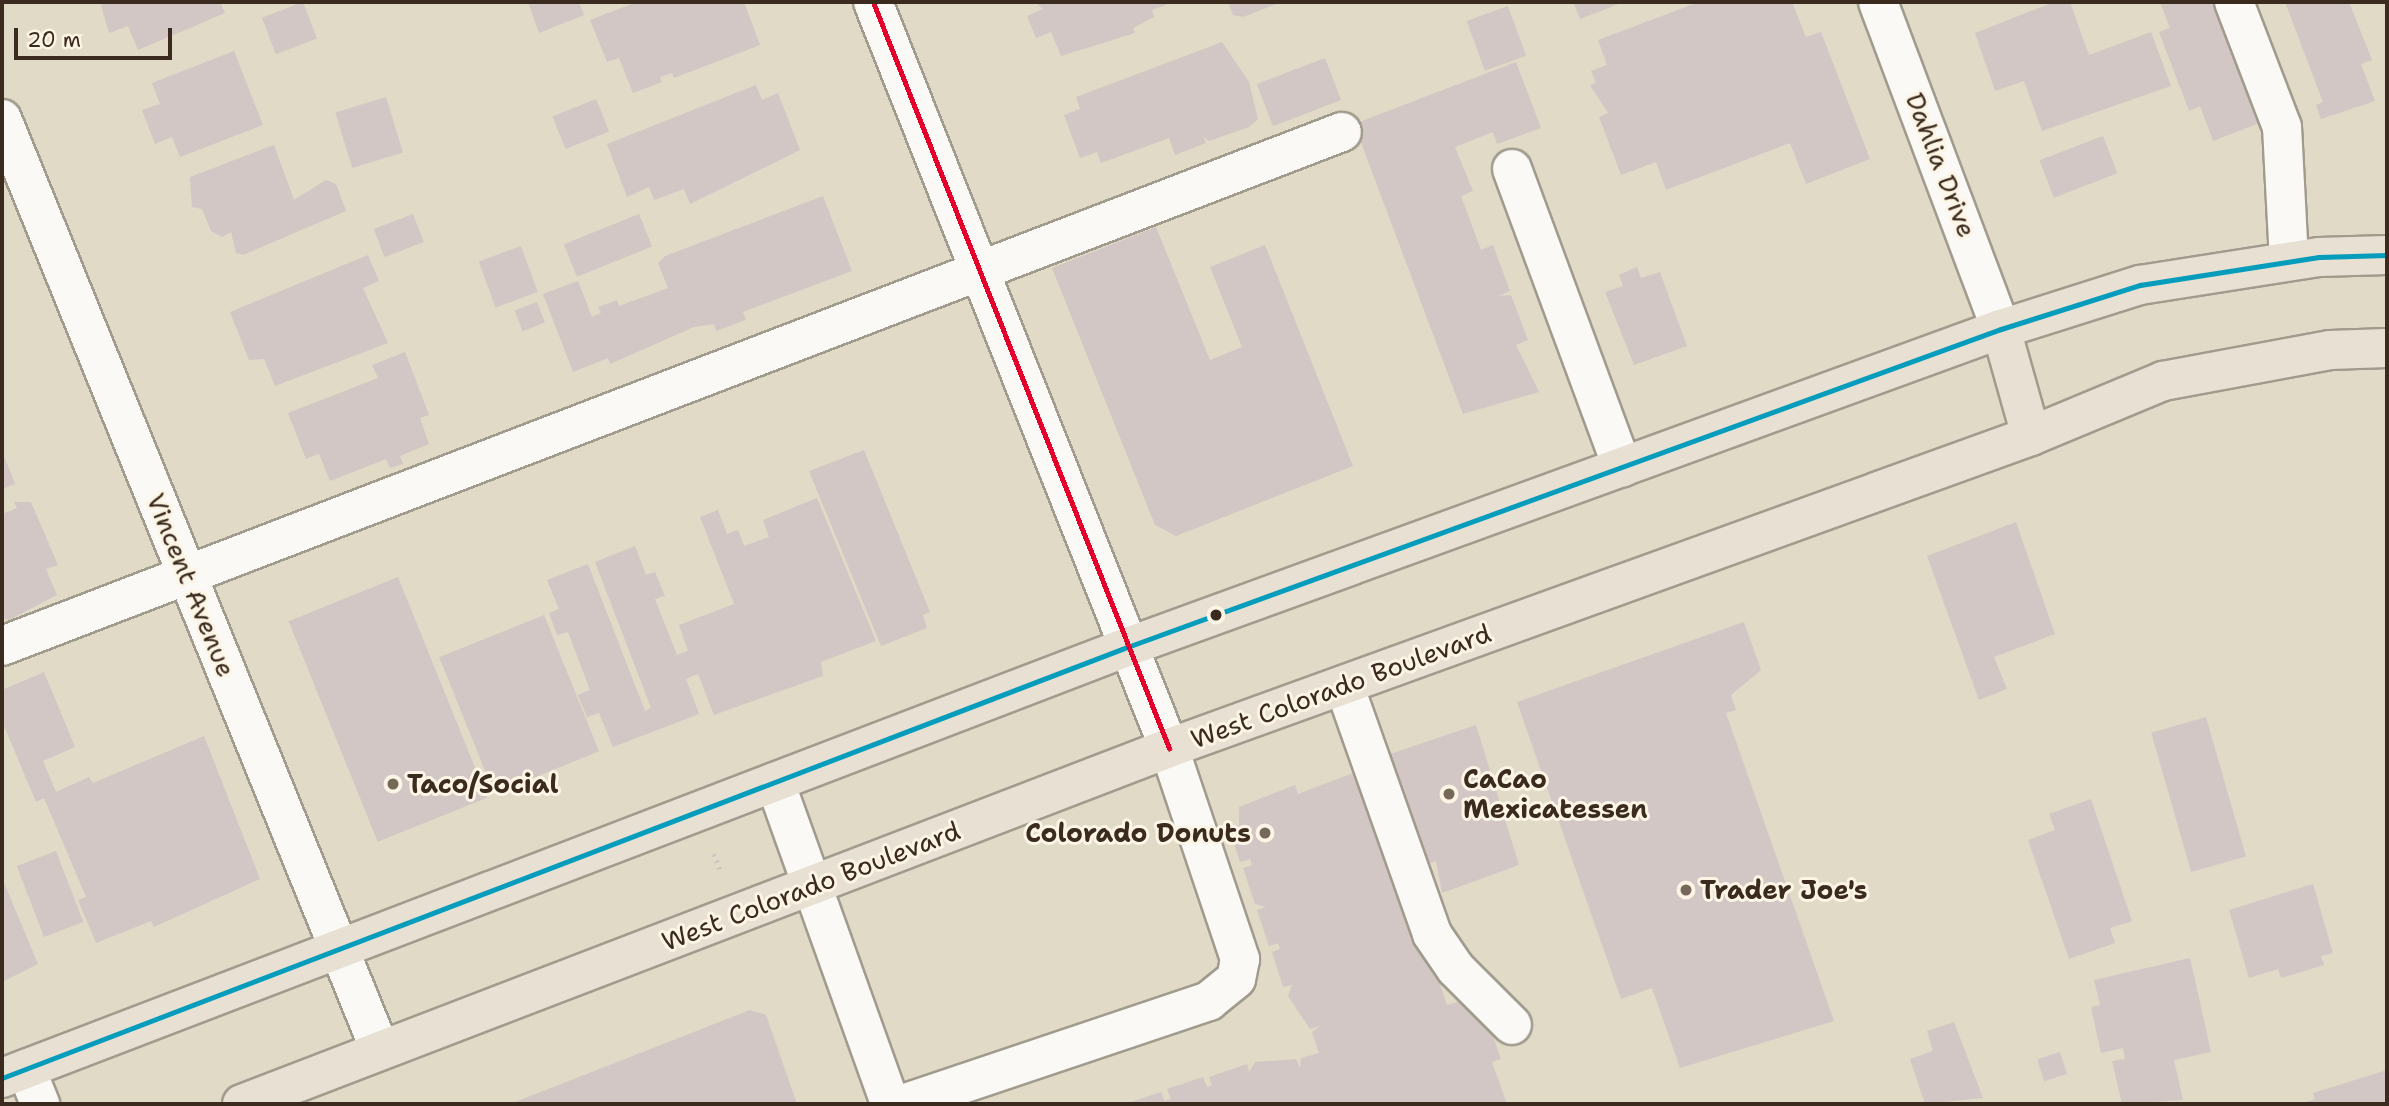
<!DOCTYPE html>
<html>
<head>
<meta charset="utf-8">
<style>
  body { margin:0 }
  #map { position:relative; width:2389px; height:1106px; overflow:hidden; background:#e0dac6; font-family:"Shantell Sans",sans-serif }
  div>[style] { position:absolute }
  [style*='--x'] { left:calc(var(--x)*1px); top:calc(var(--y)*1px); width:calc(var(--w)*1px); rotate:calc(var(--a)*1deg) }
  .building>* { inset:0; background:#d2c7c5; transform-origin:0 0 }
  .path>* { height:4.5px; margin-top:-2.25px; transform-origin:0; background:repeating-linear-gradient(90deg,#c8c6c1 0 2px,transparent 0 7px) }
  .roads { filter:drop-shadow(2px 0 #a19b8e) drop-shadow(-2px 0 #a19b8e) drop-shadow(0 2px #a19b8e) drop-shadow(0 -2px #a19b8e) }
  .minor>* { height:38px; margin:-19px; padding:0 19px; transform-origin:19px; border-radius:19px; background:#faf9f6 }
  .major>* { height:38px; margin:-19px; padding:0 19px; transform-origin:19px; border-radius:19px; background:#e7e0d3 }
  .bus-1>* { height:5px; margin:-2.5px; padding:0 2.5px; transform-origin:2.5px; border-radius:2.5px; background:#069cbc }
  .bus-2>* { height:5px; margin:-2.5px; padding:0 2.5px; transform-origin:2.5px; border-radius:2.5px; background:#e4002b }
  .dots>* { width:19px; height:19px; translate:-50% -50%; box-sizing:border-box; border:4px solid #fcf5e5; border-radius:50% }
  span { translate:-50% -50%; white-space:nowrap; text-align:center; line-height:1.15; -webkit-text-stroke:6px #fcf5e5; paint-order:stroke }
  .street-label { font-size:26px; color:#3b2a1e }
  .poi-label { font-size:26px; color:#3b2a1e; font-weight:700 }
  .left { translate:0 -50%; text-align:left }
  .right { translate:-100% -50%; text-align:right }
  .frame { position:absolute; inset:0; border:4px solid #3b2a1e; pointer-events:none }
  .scale { position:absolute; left:14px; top:28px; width:158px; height:32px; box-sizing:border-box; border:4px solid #3b2a1e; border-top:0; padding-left:9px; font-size:21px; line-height:24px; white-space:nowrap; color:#3b2a1e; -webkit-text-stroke:5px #fcf5e5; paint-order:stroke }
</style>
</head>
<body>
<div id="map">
  <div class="building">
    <i style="clip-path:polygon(100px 2px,220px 2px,225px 13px,138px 50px,128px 26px,109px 33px)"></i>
    <i style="left:303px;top:2px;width:39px;height:44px;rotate:69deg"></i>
    <i style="clip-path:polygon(528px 2px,579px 2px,584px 15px,539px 33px)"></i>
    <i style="clip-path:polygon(637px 2px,744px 2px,760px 45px,674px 78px,672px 73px,660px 77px,662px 82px,633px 93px,619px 58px,607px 62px,590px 20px)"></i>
    <i style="clip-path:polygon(1035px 2px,1174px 2px,1152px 10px,1154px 17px,1133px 28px,1135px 33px,1061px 56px,1051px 32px,1036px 38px,1027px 16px,1043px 9px)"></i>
    <i style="clip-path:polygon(1228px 2px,1282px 2px,1243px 17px,1233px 15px)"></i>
    <i style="clip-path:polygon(1573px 2px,1624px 2px,1580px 19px)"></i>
    <i style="clip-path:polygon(1699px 2px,1792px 2px,1806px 37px,1821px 32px,1870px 159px,1806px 184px,1790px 143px,1666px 190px,1656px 162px,1621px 175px,1599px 117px,1608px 113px,1590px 85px,1596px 83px,1591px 71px,1607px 65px,1598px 40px)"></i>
    <i style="clip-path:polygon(2054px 2px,2070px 2px,2089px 55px,2151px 32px,2171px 86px,2042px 131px,2024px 81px,1995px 91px,1975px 33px)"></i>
    <i style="clip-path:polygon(2160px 2px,2213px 2px,2253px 109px,2260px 106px,2265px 121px,2213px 141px,2200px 106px,2189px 111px,2159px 32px,2170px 28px)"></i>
    <i style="clip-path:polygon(2285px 2px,2349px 2px,2372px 60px,2361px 64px,2375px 101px,2321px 119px,2316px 105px,2323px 102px)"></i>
    <i style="left:1508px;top:6px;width:53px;height:44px;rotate:70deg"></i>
    <i style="clip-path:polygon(1222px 42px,1249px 82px,1258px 119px,1249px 127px,1209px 141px,1203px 136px,1206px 143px,1175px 155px,1169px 138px,1101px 163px,1097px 152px,1080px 158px,1064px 115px,1080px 109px,1076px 97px)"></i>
    <i style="clip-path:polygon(234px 51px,263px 125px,180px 157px,172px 137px,155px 144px,142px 110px,160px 104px,152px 83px)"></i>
    <i style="left:1325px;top:58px;width:45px;height:73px;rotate:69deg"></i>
    <i style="clip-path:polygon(1516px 62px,1541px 128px,1497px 144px,1493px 132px,1455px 147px,1473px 191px,1461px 196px,1481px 250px,1493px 245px,1510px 291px,1498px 296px,1511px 295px,1528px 340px,1516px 345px,1539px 392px,1463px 414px,1354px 124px)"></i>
    <i style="clip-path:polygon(756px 85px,762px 100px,778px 93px,800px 150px,690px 204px,684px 189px,654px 200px,649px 187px,627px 197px,607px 144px)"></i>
    <i style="left:386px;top:97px;width:58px;height:53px;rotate:73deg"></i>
    <i style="left:596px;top:99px;width:35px;height:47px;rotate:68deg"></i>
    <i style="left:2103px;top:136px;width:40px;height:68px;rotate:69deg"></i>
    <i style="clip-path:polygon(274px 145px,294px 200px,326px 180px,336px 184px,346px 211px,243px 255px,236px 253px,231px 232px,222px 237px,211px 231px,202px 209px,192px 207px,190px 177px)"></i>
    <i style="clip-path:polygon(823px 196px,852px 271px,743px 312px,746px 320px,716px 331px,714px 324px,694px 327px,610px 364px,608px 358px,573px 372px,543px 294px,578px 281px,592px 317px,601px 313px,598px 307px,617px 300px,619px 306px,668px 288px,658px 263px,665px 256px)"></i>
    <i style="left:413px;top:214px;width:30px;height:42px;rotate:69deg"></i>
    <i style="left:639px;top:214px;width:35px;height:81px;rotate:68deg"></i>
    <i style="clip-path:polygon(1156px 227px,1210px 360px,1242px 347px,1210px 267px,1265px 245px,1353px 466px,1176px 536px,1155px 525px,1052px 268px)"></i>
    <i style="left:521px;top:246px;width:49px;height:45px;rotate:70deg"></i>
    <i style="clip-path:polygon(368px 255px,379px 281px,363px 288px,388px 343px,275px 386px,264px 359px,249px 360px,230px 312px)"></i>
    <i style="clip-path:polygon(1637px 267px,1641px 278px,1660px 272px,1687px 346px,1634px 365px,1605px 292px,1623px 286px,1619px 275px)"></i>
    <i style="left:537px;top:302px;width:22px;height:24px;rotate:69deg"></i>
    <i style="clip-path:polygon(405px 352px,429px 415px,420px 418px,429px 444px,400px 456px,403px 464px,390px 468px,386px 459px,330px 481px,319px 454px,306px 459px,288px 413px,378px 378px,372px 365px)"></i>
    <i style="clip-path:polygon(864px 450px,930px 612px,923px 615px,927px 628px,881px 646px,809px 471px)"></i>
    <i style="clip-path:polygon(2px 451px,15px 484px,2px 489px)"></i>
    <i style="clip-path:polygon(817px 498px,876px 641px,821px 662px,823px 676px,714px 715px,698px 674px,686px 679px,699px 714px,613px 747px,599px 713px,587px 717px,578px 695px,590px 690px,568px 632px,557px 635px,549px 613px,559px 609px,547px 580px,588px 564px,645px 711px,651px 708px,595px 562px,635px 546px,646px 575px,655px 572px,665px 596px,655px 599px,677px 655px,688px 651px,679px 625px,734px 604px,700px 517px,718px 510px,727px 534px,738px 530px,744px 546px,769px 537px,763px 520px)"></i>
    <i style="clip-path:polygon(14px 502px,31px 502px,58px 565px,46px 569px,57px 595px,9px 620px,2px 618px,2px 514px,17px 508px)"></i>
    <i style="clip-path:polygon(2016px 522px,2055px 634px,1994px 657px,2007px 689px,1979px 700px,1927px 556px)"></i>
    <i style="left:398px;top:577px;width:238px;height:118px;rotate:68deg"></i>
    <i style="left:544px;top:615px;width:147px;height:113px;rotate:68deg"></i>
    <i style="clip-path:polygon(1744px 622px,1761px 670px,1731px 695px,1736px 710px,1726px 713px,1834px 1021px,1680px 1068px,1652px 988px,1621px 999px,1517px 702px)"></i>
    <i style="clip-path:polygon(44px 672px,75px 747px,43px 761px,56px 792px,89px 777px,93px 783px,204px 736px,260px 879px,154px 927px,151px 921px,96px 943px,78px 900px,86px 897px,44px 798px,36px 802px,2px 721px,2px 690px)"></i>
    <i style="left:2206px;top:717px;width:145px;height:57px;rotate:74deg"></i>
    <i style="clip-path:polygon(1476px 725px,1519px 865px,1442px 893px,1436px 861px,1422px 866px,1384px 756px)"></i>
    <i style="clip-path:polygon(1366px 768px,1447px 1005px,1470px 998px,1482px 1005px,1501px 1059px,1492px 1062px,1507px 1104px,1125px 1104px,1161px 1092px,1164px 1101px,1171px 1099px,1167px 1089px,1203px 1077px,1207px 1087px,1212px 1086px,1209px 1077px,1247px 1064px,1249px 1072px,1255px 1062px,1296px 1059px,1300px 1068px,1301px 1058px,1319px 1053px,1312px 1032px,1320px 1026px,1310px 1029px,1288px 996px,1292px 985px,1283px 987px,1272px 952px,1280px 949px,1278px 943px,1269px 946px,1257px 910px,1266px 907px,1255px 904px,1243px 868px,1252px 865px,1250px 859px,1240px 862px,1229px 828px,1239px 825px,1239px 807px,1295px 785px,1298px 794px)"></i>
    <i style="clip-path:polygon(2091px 799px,2132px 921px,2110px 928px,2115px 943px,2069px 959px,2028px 840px,2055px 830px,2049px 814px)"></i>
    <i style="left:56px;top:851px;width:76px;height:42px;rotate:69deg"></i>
    <i style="clip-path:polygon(2px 878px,38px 964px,2px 982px)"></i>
    <i style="clip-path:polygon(2313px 884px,2333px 953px,2321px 956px,2324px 965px,2281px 978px,2278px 969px,2249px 978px,2229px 910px)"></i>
    <i style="clip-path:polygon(2190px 958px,2211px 1052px,2174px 1060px,2183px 1100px,2122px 1104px,2112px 1061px,2125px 1059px,2123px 1048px,2101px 1053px,2091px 1007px,2100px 1005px,2094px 980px)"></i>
    <i style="clip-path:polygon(750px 1010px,766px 1015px,797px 1104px,510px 1104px)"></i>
    <i style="clip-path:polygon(1954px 1022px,1983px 1098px,1925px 1104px,1910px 1059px,1933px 1051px,1927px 1031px)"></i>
    <i style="left:2060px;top:1052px;width:23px;height:24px;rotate:72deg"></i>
    <i style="clip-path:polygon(2387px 1070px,2387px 1104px,2300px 1104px,2315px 1099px,2313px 1093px)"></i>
  </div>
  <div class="path">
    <i style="--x:714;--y:854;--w:19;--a:69"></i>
  </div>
  <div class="roads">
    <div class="minor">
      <i style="--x:873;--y:2;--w:803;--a:68.36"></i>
      <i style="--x:1169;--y:748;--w:223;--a:71.4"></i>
      <i style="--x:1240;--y:959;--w:20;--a:101"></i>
      <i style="--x:1236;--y:979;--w:35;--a:141"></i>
      <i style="--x:1209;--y:1001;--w:323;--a:161.4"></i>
      <i style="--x:1878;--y:2;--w:349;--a:69.4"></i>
      <i style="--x:2234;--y:2;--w:134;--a:69"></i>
      <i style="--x:2282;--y:127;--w:134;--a:87"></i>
      <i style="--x:2;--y:119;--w:1005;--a:67.9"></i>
      <i style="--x:1512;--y:169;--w:318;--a:69.7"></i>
      <i style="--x:2;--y:646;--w:1435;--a:-20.99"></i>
      <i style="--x:1344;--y:685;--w:264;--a:70.5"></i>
      <i style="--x:1432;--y:934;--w:42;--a:55.6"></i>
      <i style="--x:1456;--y:969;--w:79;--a:45"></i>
      <i style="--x:775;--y:782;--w:342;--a:70.3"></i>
      <i style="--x:26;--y:1069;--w:38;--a:68"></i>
    </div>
    <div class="major">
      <i style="--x:2001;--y:329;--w:111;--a:74.3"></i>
      <i style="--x:2;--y:1078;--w:1208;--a:-20.96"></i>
      <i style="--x:1130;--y:646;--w:927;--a:-20"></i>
      <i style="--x:2001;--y:329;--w:146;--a:-17.6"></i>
      <i style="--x:2140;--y:285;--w:181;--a:-8.9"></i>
      <i style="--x:2319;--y:257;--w:68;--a:-1.7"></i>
      <i style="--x:242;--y:1104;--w:993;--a:-21.01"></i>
      <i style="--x:1169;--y:748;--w:917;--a:-19.9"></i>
      <i style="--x:2031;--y:436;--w:143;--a:-22.6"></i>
      <i style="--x:2163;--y:381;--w:170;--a:-10.5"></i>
      <i style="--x:2330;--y:350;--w:57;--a:-2"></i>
    </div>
  </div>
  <div class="bus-1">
    <i style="--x:2;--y:1078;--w:1208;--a:-20.96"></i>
    <i style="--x:1130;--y:646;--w:927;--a:-20"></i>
    <i style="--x:2001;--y:329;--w:146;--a:-17.6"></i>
    <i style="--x:2140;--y:285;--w:181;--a:-8.9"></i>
    <i style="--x:2319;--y:257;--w:68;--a:-1.7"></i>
  </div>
  <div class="bus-2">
    <i style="--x:873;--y:2;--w:803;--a:68.36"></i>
  </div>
  <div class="dots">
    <i style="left:1216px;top:615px;background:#3b2a1e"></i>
    <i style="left:393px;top:784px;background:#756859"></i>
    <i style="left:1449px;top:794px;background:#756859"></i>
    <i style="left:1265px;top:833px;background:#756859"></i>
    <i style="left:1686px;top:890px;background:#756859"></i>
  </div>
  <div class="street-label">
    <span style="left:1941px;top:165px;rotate:69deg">Dahlia Drive</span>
    <span style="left:191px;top:585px;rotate:68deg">Vincent Avenue</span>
    <span style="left:1341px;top:686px;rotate:-20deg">West Colorado Boulevard</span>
    <span style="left:811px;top:886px;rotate:-21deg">West Colorado Boulevard</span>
  </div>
  <div class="poi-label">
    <span class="left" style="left:1463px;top:794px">CaCao<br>Mexicatessen</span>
    <span class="left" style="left:407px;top:784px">Taco/Social</span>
    <span class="right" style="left:1251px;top:833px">Colorado Donuts</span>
    <span class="left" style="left:1700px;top:890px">Trader Joe's</span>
  </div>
  <div class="frame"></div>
  <div class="scale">20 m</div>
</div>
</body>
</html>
